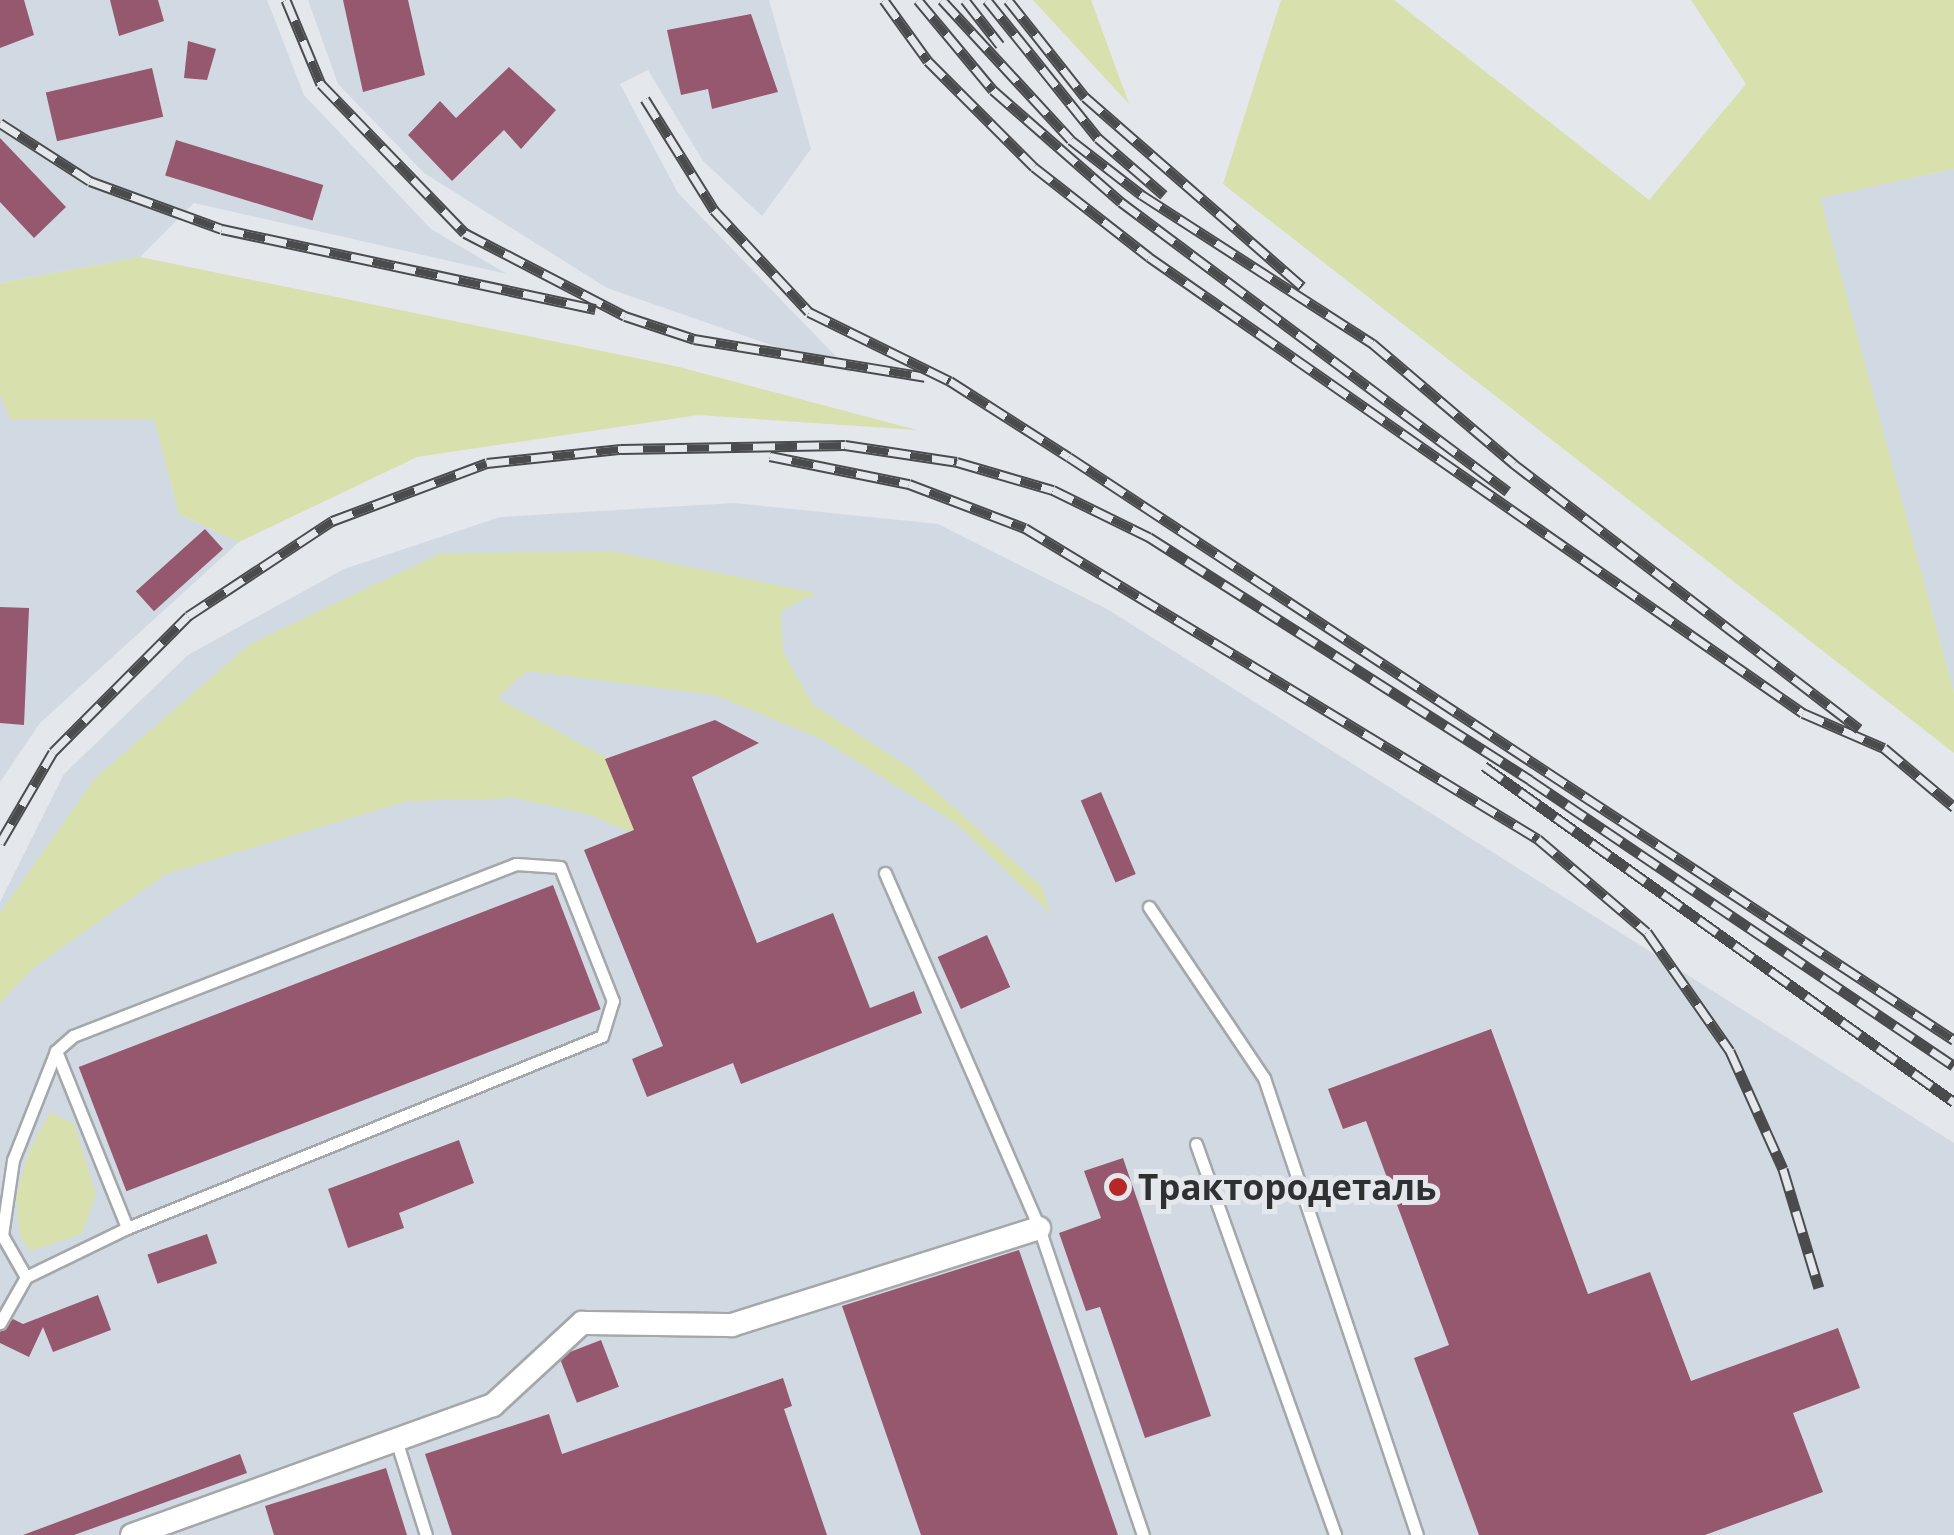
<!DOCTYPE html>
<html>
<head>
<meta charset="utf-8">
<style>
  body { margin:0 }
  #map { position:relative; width:1954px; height:1535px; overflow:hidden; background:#e4e7eb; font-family:"Open Sans",sans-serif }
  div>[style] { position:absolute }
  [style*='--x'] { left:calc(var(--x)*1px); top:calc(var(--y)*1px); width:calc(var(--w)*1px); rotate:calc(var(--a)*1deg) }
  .built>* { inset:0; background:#d1dae3 }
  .green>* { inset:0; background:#d8e0ad }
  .building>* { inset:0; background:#95586e; transform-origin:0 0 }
  .roads { filter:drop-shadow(2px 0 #a5a8ab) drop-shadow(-2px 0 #a5a8ab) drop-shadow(0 2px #a5a8ab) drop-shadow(0 -2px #a5a8ab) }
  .lane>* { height:11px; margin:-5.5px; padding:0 5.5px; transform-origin:5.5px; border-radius:5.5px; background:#fff }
  .street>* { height:22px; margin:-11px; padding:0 11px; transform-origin:11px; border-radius:11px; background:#fff }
  .rail>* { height:11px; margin-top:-5.5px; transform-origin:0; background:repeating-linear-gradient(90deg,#e4e7eb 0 22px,#4a4b4c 0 44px); box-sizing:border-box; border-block:2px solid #4a4b4c }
  .dots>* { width:28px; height:28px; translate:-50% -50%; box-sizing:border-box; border:5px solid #e4e7eb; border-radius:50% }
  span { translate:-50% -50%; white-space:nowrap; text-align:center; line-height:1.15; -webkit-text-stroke:10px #e4e7eb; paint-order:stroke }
  .poi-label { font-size:35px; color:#2f3031; font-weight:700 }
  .left { translate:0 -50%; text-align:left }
</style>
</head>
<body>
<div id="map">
  <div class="built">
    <i style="clip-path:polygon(0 0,267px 0,304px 95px,431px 229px,507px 274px,194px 203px,140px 257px,0 283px)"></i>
    <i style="clip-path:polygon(308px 0,769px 0,811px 149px,762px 216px,703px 161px,648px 70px,620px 84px,678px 193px,852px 373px,607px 288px,424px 173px,338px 84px)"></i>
    <i style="clip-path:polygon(1954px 169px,1954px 693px,1819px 198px)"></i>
    <i style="clip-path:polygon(0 394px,11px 419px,154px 418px,179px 514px,239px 542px,40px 723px,0 782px)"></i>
    <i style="clip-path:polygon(734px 503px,938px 524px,1107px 609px,1954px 1143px,1954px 1535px,0 1535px,0 902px,64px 774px,188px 655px,344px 569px,500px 517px)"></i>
  </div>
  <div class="green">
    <i style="clip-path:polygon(1033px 0,1091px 0,1129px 104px)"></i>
    <i style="clip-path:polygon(1281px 0,1394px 0,1649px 200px,1746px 84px,1691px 0,1954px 0,1954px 169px,1820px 198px,1954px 693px,1954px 753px,1223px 184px)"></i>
    <i style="clip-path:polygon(140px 257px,675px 366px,917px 430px,698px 415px,417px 457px,239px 542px,179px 514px,154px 419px,10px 419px,0 394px,0 283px)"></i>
    <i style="clip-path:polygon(616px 552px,816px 593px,781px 611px,783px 651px,812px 704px,910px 768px,1042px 887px,1051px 914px,956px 823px,821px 739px,715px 695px,527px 671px,497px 698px,616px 763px,640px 836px,587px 814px,515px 798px,407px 801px,166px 874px,36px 966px,0 1003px,0 913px,95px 778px,250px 644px,441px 553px)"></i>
    <i style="clip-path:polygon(50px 1112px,74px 1124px,96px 1194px,82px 1234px,30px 1251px,20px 1236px,16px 1197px,29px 1151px)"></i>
  </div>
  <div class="building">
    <i style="clip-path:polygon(0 0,24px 0,34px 35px,0 48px)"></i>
    <i style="clip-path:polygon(110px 0,158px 0,164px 21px,119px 36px)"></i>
    <i style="clip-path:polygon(343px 0,408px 0,425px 75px,363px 92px)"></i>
    <i style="clip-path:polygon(751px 14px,778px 92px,712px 109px,708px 89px,681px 95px,667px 30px)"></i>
    <i style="clip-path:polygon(188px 41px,216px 49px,207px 80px,184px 78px)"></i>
    <i style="clip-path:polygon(509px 67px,556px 110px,521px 149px,504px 130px,452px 181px,408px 135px,440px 101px,456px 118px)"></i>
    <i style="left:152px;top:68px;width:50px;height:109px;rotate:77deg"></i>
    <i style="clip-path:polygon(0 138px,66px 207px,34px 238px,0 202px)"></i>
    <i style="left:176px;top:140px;width:154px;height:37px;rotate:17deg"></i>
    <i style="left:205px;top:529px;width:27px;height:93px;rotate:48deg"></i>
    <i style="clip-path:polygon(0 607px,29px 608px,24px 725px,0 723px)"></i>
    <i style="clip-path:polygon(715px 720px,759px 743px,692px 777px,757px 943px,833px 913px,870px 1008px,914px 991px,922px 1013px,741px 1084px,733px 1063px,647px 1097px,632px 1059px,663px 1046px,584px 850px,634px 830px,605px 759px)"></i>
    <i style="left:1101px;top:792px;width:89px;height:22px;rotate:67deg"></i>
    <i style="left:553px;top:885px;width:133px;height:508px;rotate:69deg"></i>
    <i style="left:987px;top:935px;width:57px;height:54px;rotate:66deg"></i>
    <i style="clip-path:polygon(1491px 1029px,1588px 1294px,1650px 1272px,1691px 1381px,1838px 1328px,1860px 1388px,1793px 1413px,1823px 1492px,1705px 1535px,1479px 1535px,1414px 1358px,1449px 1345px,1366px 1121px,1343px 1129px,1328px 1089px)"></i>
    <i style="clip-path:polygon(459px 1140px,474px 1183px,399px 1213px,404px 1228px,348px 1248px,328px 1189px)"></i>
    <i style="clip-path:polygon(1123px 1158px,1211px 1416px,1145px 1438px,1100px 1307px,1086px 1311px,1059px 1233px,1101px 1218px,1084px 1171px)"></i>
    <i style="left:207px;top:1234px;width:31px;height:63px;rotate:71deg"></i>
    <i style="clip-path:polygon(1019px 1250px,1118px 1535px,921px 1535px,842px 1306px)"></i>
    <i style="clip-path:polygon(98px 1295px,111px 1330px,53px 1352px,43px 1327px,29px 1357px,0 1343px,0 1332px,13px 1319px,23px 1324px)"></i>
    <i style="left:601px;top:1340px;width:50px;height:45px;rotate:69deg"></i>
    <i style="clip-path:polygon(783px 1378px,792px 1406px,784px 1409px,827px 1535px,452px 1535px,425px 1454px,549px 1414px,562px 1454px)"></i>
    <i style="clip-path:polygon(240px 1454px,247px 1473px,74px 1535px,23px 1535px)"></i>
    <i style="clip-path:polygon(386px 1468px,407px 1535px,274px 1535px,265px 1506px)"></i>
  </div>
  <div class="roads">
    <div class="lane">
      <i style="--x:885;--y:873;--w:387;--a:66.5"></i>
      <i style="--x:1039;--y:1228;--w:324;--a:71.3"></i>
      <i style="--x:1149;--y:907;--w:206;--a:56.1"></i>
      <i style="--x:1264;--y:1078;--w:482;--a:71.5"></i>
      <i style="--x:56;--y:1051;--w:191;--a:68.1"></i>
      <i style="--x:1196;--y:1144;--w:415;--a:70.4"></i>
      <i style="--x:0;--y:1323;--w:53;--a:-60.5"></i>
      <i style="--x:26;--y:1277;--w:112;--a:-25.9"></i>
      <i style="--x:127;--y:1228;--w:512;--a:-22.01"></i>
      <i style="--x:602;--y:1036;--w:37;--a:-73"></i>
      <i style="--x:613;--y:1001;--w:144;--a:-111.6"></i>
      <i style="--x:560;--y:867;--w:44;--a:-176.1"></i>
      <i style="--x:516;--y:864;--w:475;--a:158.8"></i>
      <i style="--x:73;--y:1036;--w:23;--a:139"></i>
      <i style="--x:56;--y:1051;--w:117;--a:111.5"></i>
      <i style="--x:13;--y:1160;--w:76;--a:98.3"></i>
      <i style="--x:2;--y:1235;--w:48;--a:60.3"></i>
      <i style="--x:397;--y:1443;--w:96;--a:72.5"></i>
    </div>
    <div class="street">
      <i style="--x:132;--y:1535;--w:384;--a:-19.8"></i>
      <i style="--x:493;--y:1405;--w:121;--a:-42.7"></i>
      <i style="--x:582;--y:1323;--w:150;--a:0.8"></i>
      <i style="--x:732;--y:1325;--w:322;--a:-17.5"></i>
    </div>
  </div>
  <div class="rail">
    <i style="--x:286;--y:0;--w:91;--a:67.4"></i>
    <i style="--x:321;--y:84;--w:207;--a:46"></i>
    <i style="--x:465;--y:233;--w:180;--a:27.4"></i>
    <i style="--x:625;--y:316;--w:73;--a:18.4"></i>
    <i style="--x:694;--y:339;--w:234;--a:9.3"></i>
    <i style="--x:884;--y:0;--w:75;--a:54.2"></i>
    <i style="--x:928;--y:61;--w:150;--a:45"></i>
    <i style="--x:1034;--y:167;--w:146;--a:38"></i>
    <i style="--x:1149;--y:257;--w:797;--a:34.89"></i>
    <i style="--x:1803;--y:713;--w:88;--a:23.4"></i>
    <i style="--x:1884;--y:748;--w:92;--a:40.1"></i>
    <i style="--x:918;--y:0;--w:117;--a:50.2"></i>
    <i style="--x:993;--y:90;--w:170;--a:41.2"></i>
    <i style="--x:1121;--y:202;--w:483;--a:36.8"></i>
    <i style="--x:942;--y:0;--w:190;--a:47.3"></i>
    <i style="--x:1071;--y:140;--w:90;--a:37.8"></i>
    <i style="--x:1142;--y:195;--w:274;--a:32.8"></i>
    <i style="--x:1372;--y:343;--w:187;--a:40.4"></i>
    <i style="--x:1514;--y:464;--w:435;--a:37.5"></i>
    <i style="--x:965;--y:0;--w:57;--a:52.1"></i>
    <i style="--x:987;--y:0;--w:177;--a:51.2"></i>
    <i style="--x:1098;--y:138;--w:87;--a:40.8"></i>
    <i style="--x:1008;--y:0;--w:124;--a:51.6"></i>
    <i style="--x:1085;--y:97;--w:288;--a:41.1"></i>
    <i style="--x:645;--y:99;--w:131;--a:58.1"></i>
    <i style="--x:714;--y:210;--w:139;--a:47"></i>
    <i style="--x:809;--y:312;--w:157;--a:26.1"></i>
    <i style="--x:950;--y:381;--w:141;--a:32.6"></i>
    <i style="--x:1069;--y:457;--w:1060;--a:33.38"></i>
    <i style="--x:0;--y:123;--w:107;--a:32.8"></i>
    <i style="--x:90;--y:181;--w:140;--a:20"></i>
    <i style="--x:222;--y:229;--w:382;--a:12.1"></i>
    <i style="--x:770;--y:456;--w:142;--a:11.4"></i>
    <i style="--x:909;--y:484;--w:124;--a:20.8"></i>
    <i style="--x:1025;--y:528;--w:600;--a:31.23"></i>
    <i style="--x:1538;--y:839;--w:143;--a:40.5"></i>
    <i style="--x:1647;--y:932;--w:145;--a:55.1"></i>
    <i style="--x:1730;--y:1051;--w:129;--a:65.8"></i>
    <i style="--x:1783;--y:1169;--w:124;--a:73.2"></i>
    <i style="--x:1484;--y:766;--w:578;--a:35.56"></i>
    <i style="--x:0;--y:843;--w:105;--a:-59.8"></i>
    <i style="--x:53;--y:752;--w:192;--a:-45.2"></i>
    <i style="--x:188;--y:616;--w:173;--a:-33.4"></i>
    <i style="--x:332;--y:521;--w:165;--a:-20.5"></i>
    <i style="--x:487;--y:463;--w:135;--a:-6"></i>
    <i style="--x:621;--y:449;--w:224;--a:-1"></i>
    <i style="--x:845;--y:445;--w:113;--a:8.6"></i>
    <i style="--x:957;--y:462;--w:100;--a:16.3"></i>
    <i style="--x:1053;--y:490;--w:107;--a:26.1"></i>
    <i style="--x:1149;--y:537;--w:452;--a:32.5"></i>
    <i style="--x:1530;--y:780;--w:511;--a:34"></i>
  </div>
  <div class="dots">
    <i style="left:1118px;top:1187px;background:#b72727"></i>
  </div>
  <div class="poi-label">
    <span class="left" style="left:1138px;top:1187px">Трактородеталь</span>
  </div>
</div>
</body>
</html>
